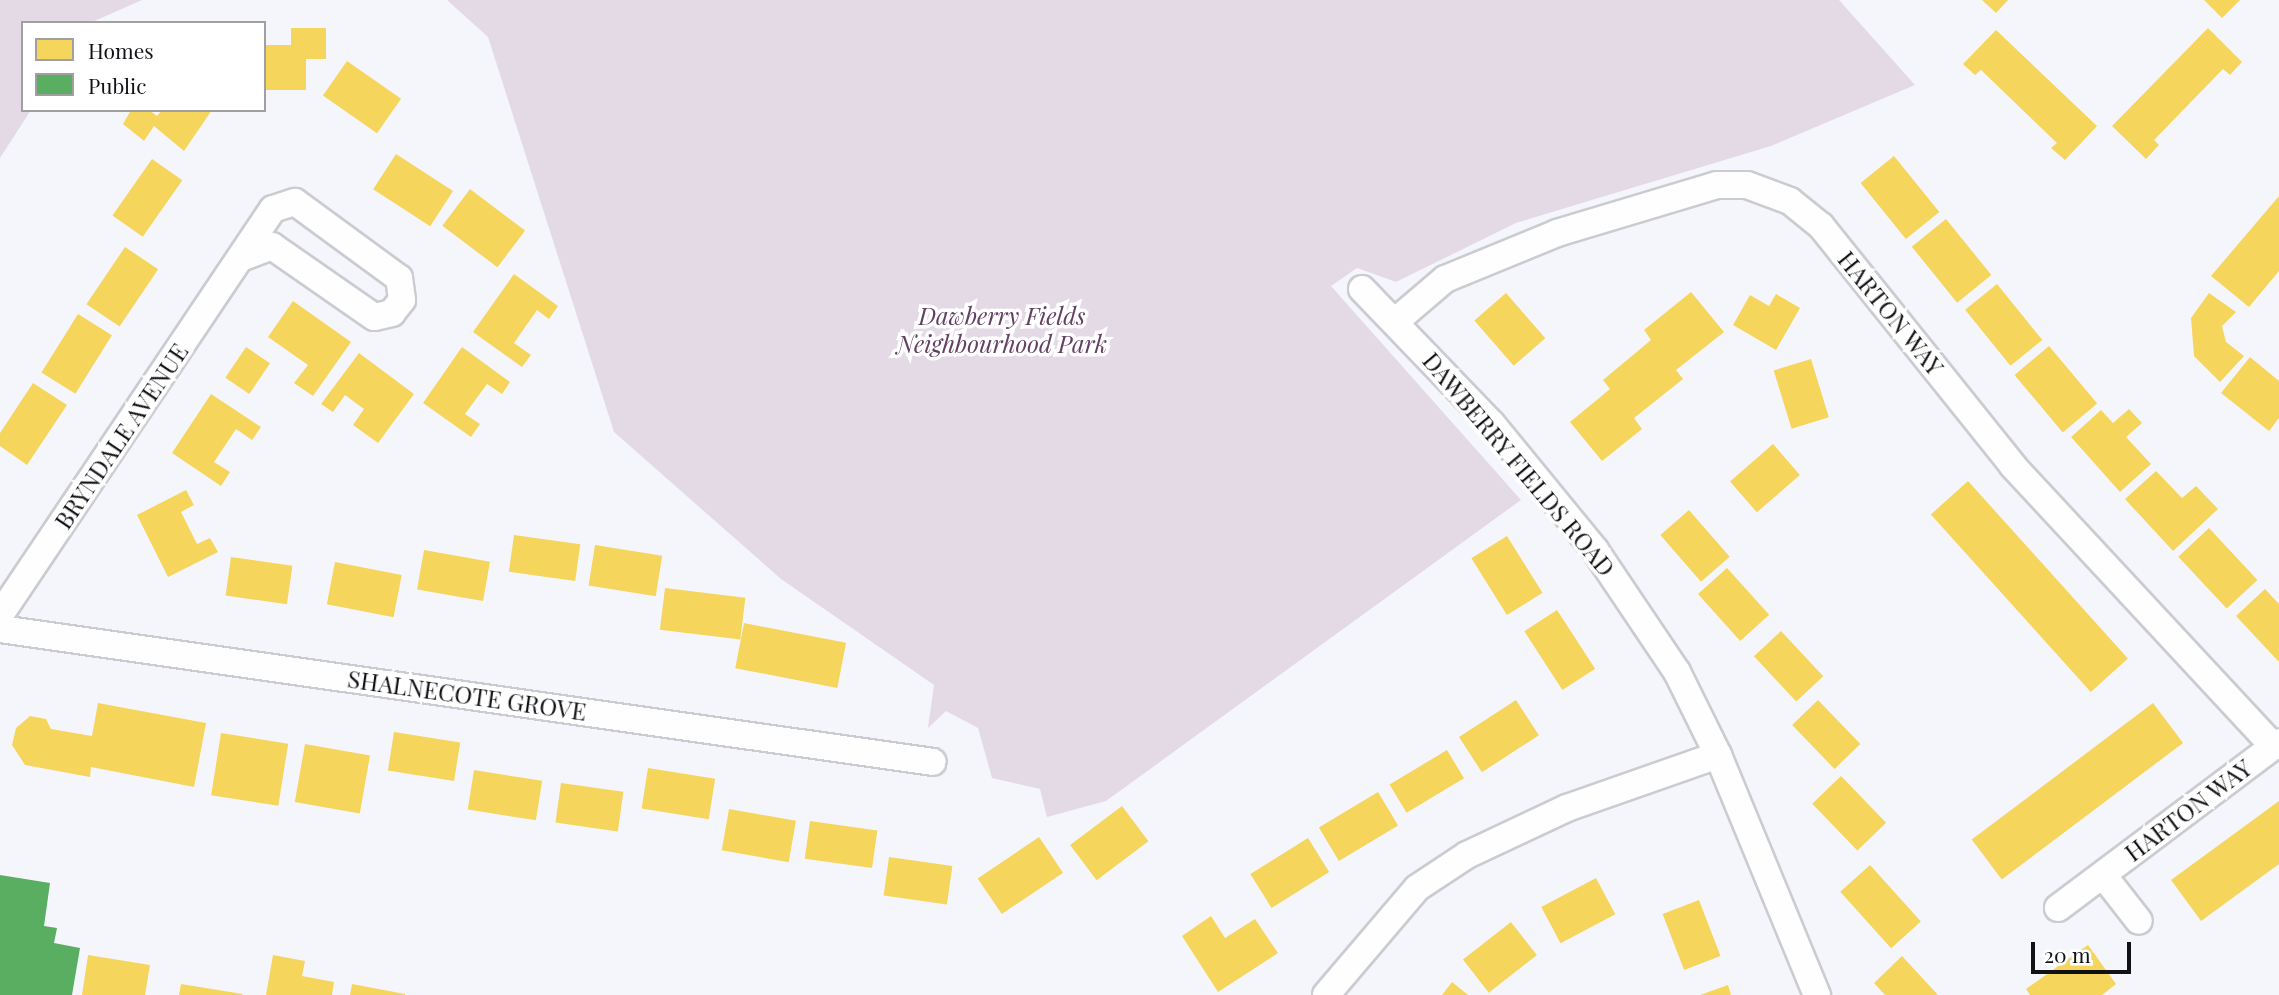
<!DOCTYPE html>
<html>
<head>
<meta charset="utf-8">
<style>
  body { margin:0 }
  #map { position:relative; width:2279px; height:995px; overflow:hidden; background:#f5f6fc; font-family:"Playfair Display",serif }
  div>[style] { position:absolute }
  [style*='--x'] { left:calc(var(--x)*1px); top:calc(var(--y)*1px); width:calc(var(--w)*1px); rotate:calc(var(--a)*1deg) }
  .green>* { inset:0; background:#e3dae6 }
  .homes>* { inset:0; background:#f6d55c; transform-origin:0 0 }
  .public>* { inset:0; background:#5aae61 }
  .roads { filter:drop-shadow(2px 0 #cbccd1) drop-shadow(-2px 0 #cbccd1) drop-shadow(0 2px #cbccd1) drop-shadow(0 -2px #cbccd1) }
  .street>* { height:26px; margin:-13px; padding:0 13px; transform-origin:13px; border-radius:13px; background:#fefeff }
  span { translate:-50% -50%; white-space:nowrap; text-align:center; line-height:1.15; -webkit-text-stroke:7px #fff; paint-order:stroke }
  .street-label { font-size:24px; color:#111215 }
  .park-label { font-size:24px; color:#634063; font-style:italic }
  .legend { position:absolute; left:21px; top:21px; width:245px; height:91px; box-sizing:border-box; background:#fff; border:2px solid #a0a0a1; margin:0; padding:9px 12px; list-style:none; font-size:21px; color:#111215 }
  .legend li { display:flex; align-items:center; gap:14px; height:35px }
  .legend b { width:35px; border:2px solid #a0a0a1 }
  .scale { position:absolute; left:2031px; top:942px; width:100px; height:32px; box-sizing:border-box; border:4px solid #111215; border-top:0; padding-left:9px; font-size:21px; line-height:24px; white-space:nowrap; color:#111215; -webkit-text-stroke:5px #fff; paint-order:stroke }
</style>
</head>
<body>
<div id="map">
  <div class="green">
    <i style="clip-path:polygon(0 0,142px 0,90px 23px,23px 23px,23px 110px,31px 110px,0 158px)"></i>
    <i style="clip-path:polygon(447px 0,1839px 0,1915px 85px,1771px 146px,1516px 223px,1396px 282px,1357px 268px,1331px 286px,1521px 500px,1106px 801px,1047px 817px,1040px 789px,992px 778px,978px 728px,946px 711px,928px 728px,934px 685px,781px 579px,614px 432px,488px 37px)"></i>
  </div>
  <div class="homes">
    <i style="clip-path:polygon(1982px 0,2008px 0,1996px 13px)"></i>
    <i style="clip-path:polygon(2204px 0,2240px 0,2222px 18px)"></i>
    <i style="clip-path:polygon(291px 28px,326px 28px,326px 59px,306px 59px,306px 90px,264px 90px,264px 45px,291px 45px)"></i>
    <i style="clip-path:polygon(2208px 28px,2242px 62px,2230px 75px,2223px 69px,2154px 140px,2159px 145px,2146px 159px,2112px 126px)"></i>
    <i style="clip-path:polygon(1996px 30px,2097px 126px,2065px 160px,2051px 148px,2057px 143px,1981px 70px,1975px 75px,1963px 64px)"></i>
    <i style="left:347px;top:61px;width:66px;height:42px;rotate:35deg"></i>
    <i style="clip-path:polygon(131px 110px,149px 110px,157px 116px,162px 110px,212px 110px,184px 151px,154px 126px,144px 141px,123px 124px)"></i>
    <i style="left:396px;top:154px;width:68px;height:42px;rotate:33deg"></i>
    <i style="left:1894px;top:156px;width:72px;height:43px;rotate:51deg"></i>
    <i style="left:152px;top:159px;width:37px;height:69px;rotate:35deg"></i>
    <i style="left:470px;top:189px;width:69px;height:46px;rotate:37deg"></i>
    <i style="clip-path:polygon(2279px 196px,2279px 271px,2249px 307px,2211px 276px)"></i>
    <i style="left:1946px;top:219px;width:72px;height:44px;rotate:51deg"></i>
    <i style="left:125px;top:247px;width:40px;height:69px;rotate:34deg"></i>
    <i style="clip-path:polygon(514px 274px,558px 306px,549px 319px,537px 310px,514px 343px,531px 355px,522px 367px,473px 332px)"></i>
    <i style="left:1997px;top:284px;width:72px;height:41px;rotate:51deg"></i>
    <i style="clip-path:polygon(1691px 292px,1724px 332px,1676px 370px,1683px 379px,1634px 418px,1642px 429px,1602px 461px,1570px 422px,1610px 389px,1603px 380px,1651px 340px,1644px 330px)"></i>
    <i style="left:1506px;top:293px;width:60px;height:42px;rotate:49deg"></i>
    <i style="clip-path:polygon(2209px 293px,2236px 312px,2222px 326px,2226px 342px,2244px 356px,2220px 382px,2194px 356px,2191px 318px)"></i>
    <i style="clip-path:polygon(1776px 294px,1800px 308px,1776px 350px,1733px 325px,1750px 295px,1769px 306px)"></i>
    <i style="clip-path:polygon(293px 301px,351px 342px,313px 396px,294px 383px,308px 365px,268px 337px)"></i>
    <i style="left:78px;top:314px;width:40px;height:69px;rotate:32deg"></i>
    <i style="left:2049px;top:346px;width:75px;height:45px;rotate:50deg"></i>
    <i style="left:246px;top:347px;width:29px;height:37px;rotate:34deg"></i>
    <i style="clip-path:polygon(462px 347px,510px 382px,502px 394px,487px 384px,465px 414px,480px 424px,471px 437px,423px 403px)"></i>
    <i style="clip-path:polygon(359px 353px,414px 394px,378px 443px,353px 425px,364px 409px,345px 395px,333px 412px,321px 404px)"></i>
    <i style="clip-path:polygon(2250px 357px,2279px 381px,2279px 418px,2269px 431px,2221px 393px)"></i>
    <i style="left:1811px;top:359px;width:61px;height:39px;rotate:73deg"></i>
    <i style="clip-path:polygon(33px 383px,67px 405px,27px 465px,0 446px,0 433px)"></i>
    <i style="clip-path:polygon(211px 394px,261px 427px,252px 440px,236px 429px,214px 462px,230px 472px,221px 486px,172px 453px)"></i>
    <i style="clip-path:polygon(2129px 409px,2142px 423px,2126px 437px,2151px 464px,2120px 492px,2071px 437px,2101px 410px,2113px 423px)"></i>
    <i style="left:1773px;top:444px;width:41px;height:57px;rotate:49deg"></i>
    <i style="clip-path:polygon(2156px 471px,2182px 498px,2196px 486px,2218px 509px,2173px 551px,2125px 499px)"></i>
    <i style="left:1968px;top:481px;width:239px;height:50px;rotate:48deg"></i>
    <i style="clip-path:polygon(186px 490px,194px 505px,181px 512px,197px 544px,210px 538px,218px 552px,168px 577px,137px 515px)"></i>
    <i style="left:1689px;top:510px;width:62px;height:38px;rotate:49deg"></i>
    <i style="left:2209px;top:528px;width:71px;height:42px;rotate:47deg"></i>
    <i style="left:514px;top:535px;width:67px;height:37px;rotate:8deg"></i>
    <i style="left:1507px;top:536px;width:67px;height:42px;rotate:58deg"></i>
    <i style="left:595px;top:545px;width:68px;height:41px;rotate:9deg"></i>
    <i style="left:424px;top:550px;width:67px;height:40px;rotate:10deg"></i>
    <i style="left:231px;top:557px;width:62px;height:39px;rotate:8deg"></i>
    <i style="left:335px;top:562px;width:68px;height:43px;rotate:11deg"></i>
    <i style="left:1727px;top:568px;width:63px;height:39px;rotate:48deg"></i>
    <i style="left:665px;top:588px;width:81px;height:42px;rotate:7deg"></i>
    <i style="clip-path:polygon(2265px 589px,2279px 604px,2279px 662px,2236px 616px)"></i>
    <i style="left:1557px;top:610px;width:70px;height:39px;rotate:57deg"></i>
    <i style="left:744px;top:623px;width:104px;height:46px;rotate:11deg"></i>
    <i style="left:1781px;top:631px;width:62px;height:37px;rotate:47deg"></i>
    <i style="left:1516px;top:700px;width:42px;height:68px;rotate:57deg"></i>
    <i style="left:1818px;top:700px;width:61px;height:36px;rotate:46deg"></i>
    <i style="clip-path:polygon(98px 703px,206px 723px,194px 787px,91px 767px,90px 777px,25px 765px,12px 745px,16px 728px,30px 716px,46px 719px,51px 729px,92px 736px)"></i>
    <i style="left:2153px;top:703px;width:50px;height:227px;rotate:53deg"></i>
    <i style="left:394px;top:732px;width:67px;height:39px;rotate:9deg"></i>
    <i style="left:221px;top:733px;width:68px;height:63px;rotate:9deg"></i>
    <i style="left:305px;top:744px;width:66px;height:59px;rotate:10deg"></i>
    <i style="left:1447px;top:750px;width:33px;height:67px;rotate:59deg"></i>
    <i style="left:648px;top:768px;width:68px;height:41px;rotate:9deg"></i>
    <i style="left:474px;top:770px;width:69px;height:40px;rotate:9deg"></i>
    <i style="left:1841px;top:776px;width:65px;height:40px;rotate:46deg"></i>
    <i style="left:561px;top:783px;width:63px;height:40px;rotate:8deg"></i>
    <i style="left:1378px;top:792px;width:39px;height:69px;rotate:59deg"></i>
    <i style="clip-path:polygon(2279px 801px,2279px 864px,2201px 921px,2171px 880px)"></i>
    <i style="left:1122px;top:806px;width:44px;height:65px;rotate:53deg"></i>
    <i style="left:729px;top:809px;width:68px;height:42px;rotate:10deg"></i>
    <i style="left:810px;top:821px;width:68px;height:38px;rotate:8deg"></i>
    <i style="left:1039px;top:837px;width:43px;height:74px;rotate:56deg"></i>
    <i style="left:1308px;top:838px;width:40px;height:68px;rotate:58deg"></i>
    <i style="left:889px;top:857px;width:64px;height:39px;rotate:8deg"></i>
    <i style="left:1870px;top:865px;width:76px;height:40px;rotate:48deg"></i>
    <i style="left:1596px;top:878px;width:41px;height:62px;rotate:62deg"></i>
    <i style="left:1699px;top:900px;width:60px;height:39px;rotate:69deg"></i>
    <i style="clip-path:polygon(1211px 916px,1225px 938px,1255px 919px,1278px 953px,1218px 992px,1182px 936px)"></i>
    <i style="left:1511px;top:922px;width:42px;height:61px;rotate:52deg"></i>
    <i style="clip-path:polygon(2088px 945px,2116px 984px,2102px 995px,2030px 995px,2026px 989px)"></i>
    <i style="clip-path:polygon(88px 955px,150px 965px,145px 995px,82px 995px)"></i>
    <i style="clip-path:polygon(273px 955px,305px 961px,302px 976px,334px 982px,332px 995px,266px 995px)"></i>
    <i style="clip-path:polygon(1902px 956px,1938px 995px,1885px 995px,1874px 983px)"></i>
    <i style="clip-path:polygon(1452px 982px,1468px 995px,1442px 995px)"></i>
    <i style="clip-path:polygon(181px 984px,243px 994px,242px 995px,179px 995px)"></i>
    <i style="clip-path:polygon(352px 984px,405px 994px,405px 995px,350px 995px)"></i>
    <i style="clip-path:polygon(1728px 985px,1731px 995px,1700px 995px)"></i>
  </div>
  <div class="public">
    <i style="clip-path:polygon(0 875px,50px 883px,44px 926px,57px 928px,54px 943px,80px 948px,72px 995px,0 995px)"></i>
  </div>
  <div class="roads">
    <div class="street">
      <i style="--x:1362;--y:289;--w:187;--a:46.1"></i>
      <i style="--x:1492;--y:424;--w:163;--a:50.7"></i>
      <i style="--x:1595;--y:550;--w:147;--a:56.1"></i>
      <i style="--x:1677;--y:672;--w:93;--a:63.7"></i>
      <i style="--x:1718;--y:755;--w:260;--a:67.6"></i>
      <i style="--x:1397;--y:320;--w:63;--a:-40.5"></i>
      <i style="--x:1445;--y:279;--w:121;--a:-22.3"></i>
      <i style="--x:1557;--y:233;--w:167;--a:-16.7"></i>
      <i style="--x:1717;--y:185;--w:30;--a:0"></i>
      <i style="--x:1747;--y:185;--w:46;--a:20.4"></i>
      <i style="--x:1790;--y:201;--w:40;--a:39"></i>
      <i style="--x:1821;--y:226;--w:307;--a:51.3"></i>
      <i style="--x:2013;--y:466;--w:382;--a:47.1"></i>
      <i style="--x:0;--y:615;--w:489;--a:-56.1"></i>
      <i style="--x:273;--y:209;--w:23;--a:-18"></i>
      <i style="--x:295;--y:202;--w:129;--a:36.2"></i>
      <i style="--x:399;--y:278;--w:22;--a:82"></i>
      <i style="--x:402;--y:300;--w:16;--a:128"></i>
      <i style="--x:392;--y:313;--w:18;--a:167"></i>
      <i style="--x:374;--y:317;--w:124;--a:-145.2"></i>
      <i style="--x:272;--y:246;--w:31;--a:159"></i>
      <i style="--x:0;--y:629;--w:942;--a:8.11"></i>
      <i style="--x:2103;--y:875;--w:58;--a:52"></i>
      <i style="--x:2058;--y:908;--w:276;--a:-36.9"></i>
      <i style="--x:1326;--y:995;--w:140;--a:-49.6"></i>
      <i style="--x:1417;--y:888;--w:60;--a:-33.4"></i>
      <i style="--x:1467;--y:855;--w:110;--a:-25.2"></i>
      <i style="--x:1567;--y:808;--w:160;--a:-19.3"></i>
    </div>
  </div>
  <div class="street-label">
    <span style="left:1891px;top:313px;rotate:51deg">HARTON WAY</span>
    <span style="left:121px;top:436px;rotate:-56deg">BRYNDALE AVENUE</span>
    <span style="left:1519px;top:464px;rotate:50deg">DAWBERRY FIELDS ROAD</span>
    <span style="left:467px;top:695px;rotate:8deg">SHALNECOTE GROVE</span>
    <span style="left:2188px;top:810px;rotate:-37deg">HARTON WAY</span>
  </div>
  <div class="park-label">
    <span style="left:1002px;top:330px">Dawberry Fields<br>Neighbourhood Park</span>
  </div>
  <ul class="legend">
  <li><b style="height:19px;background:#f6d55c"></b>Homes</li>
  <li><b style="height:19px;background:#5aae61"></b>Public</li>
  </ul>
  <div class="scale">20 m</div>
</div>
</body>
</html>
